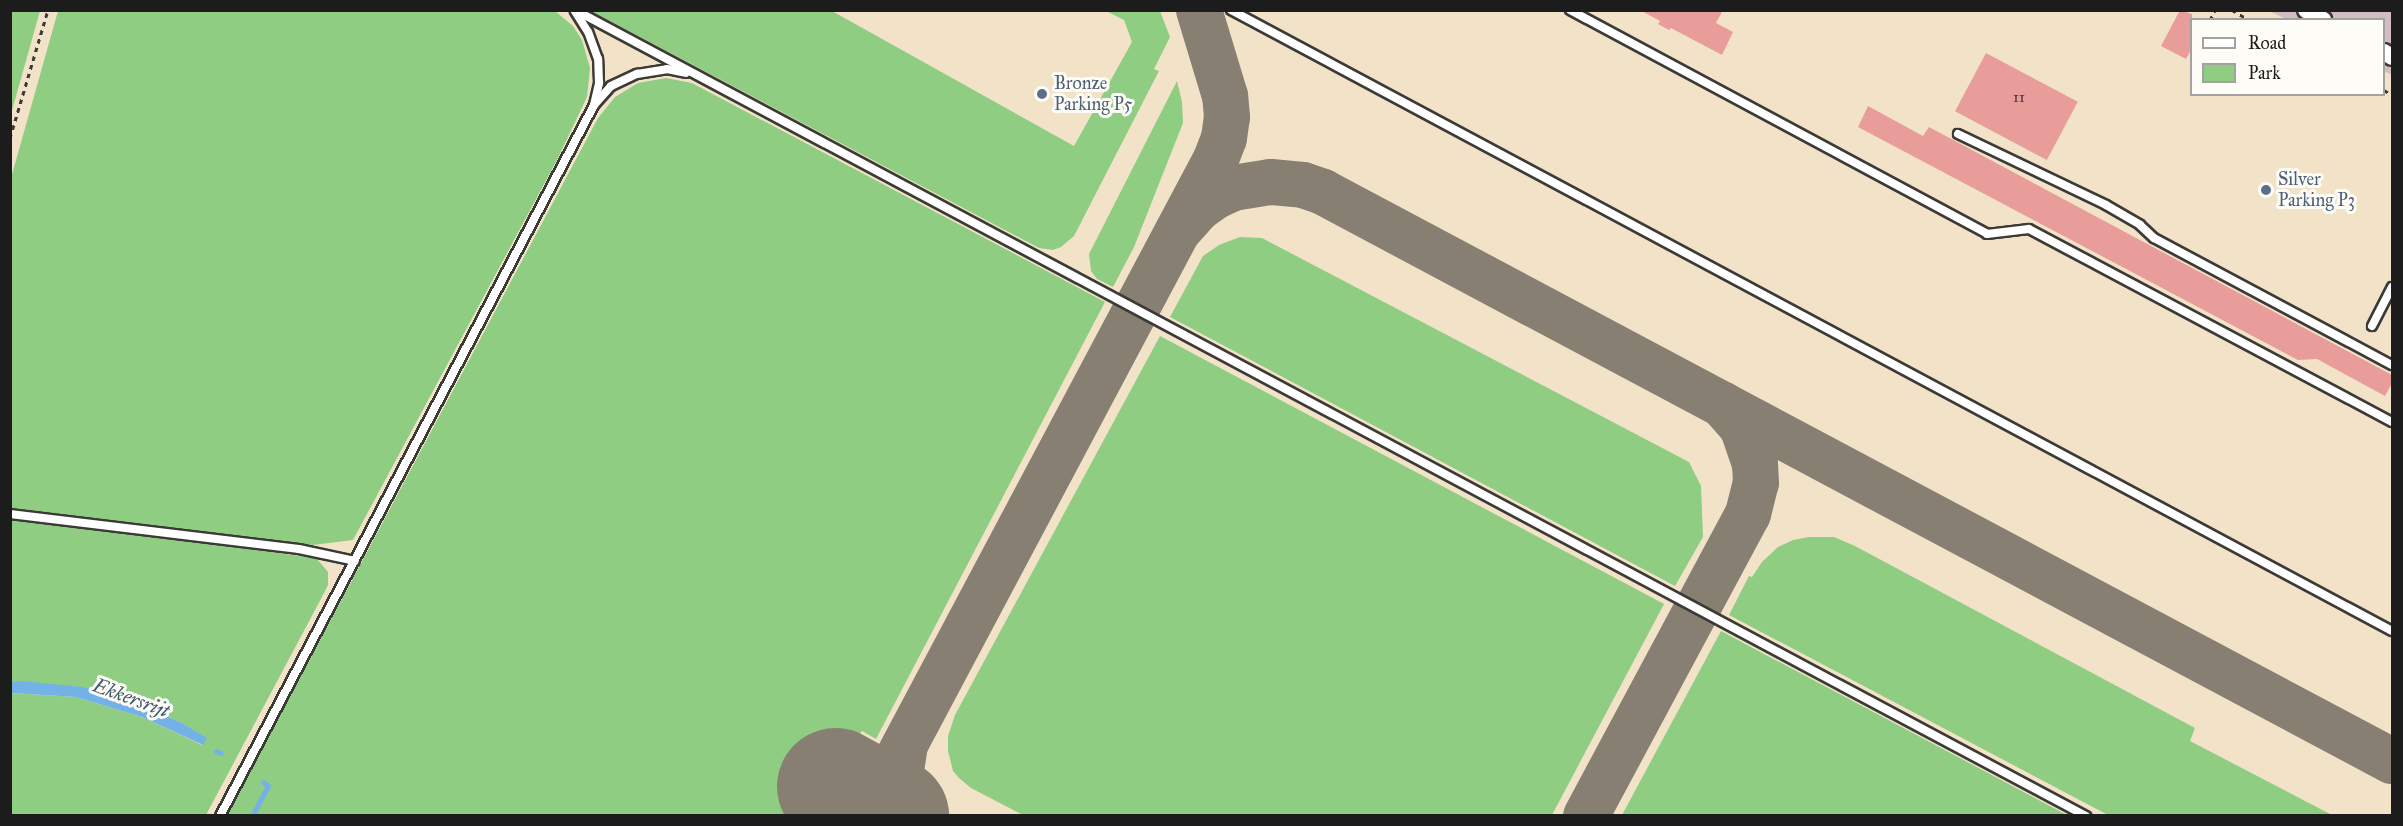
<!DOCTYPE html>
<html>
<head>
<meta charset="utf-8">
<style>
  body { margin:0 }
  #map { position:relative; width:2403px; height:826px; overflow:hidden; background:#f2e3c8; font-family:"IM FELL Great Primer",serif }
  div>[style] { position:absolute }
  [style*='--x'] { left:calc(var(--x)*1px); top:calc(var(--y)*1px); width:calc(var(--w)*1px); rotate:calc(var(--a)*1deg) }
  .industrial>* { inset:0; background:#d2bec2 }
  .green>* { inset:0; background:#8fcd83 }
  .water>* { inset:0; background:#73b2e6 }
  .stream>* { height:5px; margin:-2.5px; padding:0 2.5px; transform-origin:2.5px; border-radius:2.5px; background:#73b2e6 }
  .taxiway>* { height:46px; margin:-23px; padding:0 23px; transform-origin:23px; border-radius:23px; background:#878072 }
  .runway>* { height:117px; margin:-58.5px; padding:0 58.5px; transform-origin:58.5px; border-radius:58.5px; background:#878072 }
  .building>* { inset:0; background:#e89d9b; transform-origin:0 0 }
  .path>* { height:3px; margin-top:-1.5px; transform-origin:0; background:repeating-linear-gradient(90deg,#3c3a36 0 4.5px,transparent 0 9px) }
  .roads { filter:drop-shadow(2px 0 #3c3a36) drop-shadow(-2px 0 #3c3a36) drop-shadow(0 2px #3c3a36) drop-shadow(0 -2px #3c3a36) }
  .service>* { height:8px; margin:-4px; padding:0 4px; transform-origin:4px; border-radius:4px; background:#fff }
  .minor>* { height:16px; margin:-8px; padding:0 8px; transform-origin:8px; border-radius:8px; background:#fff }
  .dots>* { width:16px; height:16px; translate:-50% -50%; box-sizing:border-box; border:3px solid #fdfcf7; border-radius:50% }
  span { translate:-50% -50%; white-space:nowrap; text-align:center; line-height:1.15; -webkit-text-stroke:6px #fdfcf7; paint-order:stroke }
  .number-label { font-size:15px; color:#4f3c3c }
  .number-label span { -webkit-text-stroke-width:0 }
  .service-label { font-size:18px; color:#4e5e75 }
  .left { translate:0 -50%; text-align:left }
  .water-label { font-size:20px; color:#3f586d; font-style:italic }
  .frame { position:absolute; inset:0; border:12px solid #1c1c1c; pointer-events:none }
  .legend { position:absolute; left:2190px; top:18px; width:195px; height:78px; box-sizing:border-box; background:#fdfcf7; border:2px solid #a3a29f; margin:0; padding:8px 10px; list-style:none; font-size:18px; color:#1c1c1c }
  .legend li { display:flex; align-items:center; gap:12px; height:30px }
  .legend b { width:30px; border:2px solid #a3a29f }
</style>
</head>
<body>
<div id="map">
  <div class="industrial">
    <i style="clip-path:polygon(2269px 11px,2392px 11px,2392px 75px,2384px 71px,2384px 20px,2286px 19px)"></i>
  </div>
  <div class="green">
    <i style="clip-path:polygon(11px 10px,40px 11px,11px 114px,10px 11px)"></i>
    <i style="clip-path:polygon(555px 11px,573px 26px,582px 40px,590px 68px,587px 97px,557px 160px,353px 540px,313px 545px,11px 508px,11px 178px,58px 11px)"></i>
    <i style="clip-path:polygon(591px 11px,832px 11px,1074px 146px,1132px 42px,1124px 20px,1106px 11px,1160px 11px,1170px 37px,1154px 69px,1159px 71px,1074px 236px,1061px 247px,1053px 250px,1039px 248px)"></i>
    <i style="clip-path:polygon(666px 78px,692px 83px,1105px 302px,876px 739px,862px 731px,860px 734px,853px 732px,809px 815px,227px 815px,598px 118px,615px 97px,638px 83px)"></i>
    <i style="clip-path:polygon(1177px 81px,1182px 102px,1183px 123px,1134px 247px,1113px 287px,1097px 279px,1091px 271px,1089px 254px)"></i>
    <i style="clip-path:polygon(1240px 237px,1262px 238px,1689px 462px,1701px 486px,1703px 537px,1675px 586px,1170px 317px,1203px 256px,1219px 245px)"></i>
    <i style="clip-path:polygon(1160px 336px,1664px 604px,1552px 815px,1023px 815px,971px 788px,959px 778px,953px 771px,948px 751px,948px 736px,955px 715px)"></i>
    <i style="clip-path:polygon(11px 517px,301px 556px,317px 559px,328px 572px,328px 585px,323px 595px,206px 815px,11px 815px,10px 693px,76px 697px,142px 717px,202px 745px,206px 738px,182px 723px,130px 700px,93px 688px,11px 682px)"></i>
    <i style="clip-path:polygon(1809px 537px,1834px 537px,1855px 546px,2195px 728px,2190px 741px,2332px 815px,2108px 815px,1729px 615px,1749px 576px,1752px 577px,1762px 562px,1778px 547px,1793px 540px)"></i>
    <i style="clip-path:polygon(1721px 631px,2067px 815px,1622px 815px)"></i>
  </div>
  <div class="water">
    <i style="clip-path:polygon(21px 681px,93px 688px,130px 700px,182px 723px,207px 738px,203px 745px,142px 717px,76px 697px,11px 693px,11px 682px)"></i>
  </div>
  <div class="stream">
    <i style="--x:216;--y:751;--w:5;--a:22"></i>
    <i style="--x:252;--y:816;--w:34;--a:-62"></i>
    <i style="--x:268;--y:786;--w:6;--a:-141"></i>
  </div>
  <div class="taxiway">
    <i style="--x:1178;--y:231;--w:31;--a:-48"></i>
    <i style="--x:1199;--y:208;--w:19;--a:-36"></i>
    <i style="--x:1214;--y:197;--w:21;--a:-25"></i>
    <i style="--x:1233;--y:188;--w:38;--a:-9"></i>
    <i style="--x:1271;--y:182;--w:32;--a:5"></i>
    <i style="--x:1303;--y:185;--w:21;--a:19"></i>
    <i style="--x:1323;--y:192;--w:1211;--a:28.03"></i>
    <i style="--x:905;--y:745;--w:25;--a:99"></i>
    <i style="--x:901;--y:770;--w:29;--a:82"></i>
    <i style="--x:905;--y:799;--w:20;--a:57"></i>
    <i style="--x:867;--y:816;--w:744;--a:-62.02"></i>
    <i style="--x:1216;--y:159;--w:22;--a:-69"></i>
    <i style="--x:1224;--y:138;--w:21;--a:-82"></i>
    <i style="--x:1227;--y:117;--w:21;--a:-95"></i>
    <i style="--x:1225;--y:96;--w:90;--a:-106.8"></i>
    <i style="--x:1586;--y:816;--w:343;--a:-61.8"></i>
    <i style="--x:1748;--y:514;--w:32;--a:-76"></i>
    <i style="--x:1756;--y:483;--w:19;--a:-93"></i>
    <i style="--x:1755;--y:464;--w:39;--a:-109"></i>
    <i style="--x:1742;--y:427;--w:30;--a:-131"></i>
  </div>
  <div class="runway">
    <i style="--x:835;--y:786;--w:63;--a:28.6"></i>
  </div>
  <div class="building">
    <i style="clip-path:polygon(1640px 10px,1723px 10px,1716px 23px,1733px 32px,1722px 55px,1671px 28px,1669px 30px,1658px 24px,1660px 21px)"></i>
    <i style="clip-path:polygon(2180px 10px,2192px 14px,2192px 48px,2186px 59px,2161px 46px)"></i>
    <i style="left:1986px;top:53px;width:104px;height:66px;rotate:28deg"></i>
    <i style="clip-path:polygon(1868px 106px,1923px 136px,1929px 127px,2392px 375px,2392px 383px,2385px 396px,2317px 359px,2298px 360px,1858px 127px)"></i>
  </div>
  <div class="path">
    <i style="--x:2232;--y:10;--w:20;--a:30"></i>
    <i style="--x:2210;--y:20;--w:11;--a:-63"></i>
    <i style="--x:2384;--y:90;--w:9;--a:32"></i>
    <i style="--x:10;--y:138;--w:134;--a:-73.5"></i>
  </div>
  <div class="roads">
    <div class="service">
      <i style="--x:575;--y:10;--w:1713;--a:28.08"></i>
      <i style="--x:1231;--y:10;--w:1317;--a:28.14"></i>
      <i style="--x:1570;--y:10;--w:473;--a:28.2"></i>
      <i style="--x:1987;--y:234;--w:42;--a:-6.8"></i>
      <i style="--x:2029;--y:229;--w:411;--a:28"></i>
      <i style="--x:594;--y:105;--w:25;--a:-48"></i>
      <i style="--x:611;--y:86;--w:29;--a:-25"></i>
      <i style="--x:637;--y:74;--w:30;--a:-9"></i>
      <i style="--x:667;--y:69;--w:19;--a:12"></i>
      <i style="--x:1958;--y:134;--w:164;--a:25.6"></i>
      <i style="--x:2106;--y:205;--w:39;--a:30"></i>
      <i style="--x:2140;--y:225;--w:19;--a:43"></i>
      <i style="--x:2154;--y:238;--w:270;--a:28.1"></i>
      <i style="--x:2372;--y:326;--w:44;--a:-62.9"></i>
      <i style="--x:10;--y:514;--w:291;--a:6.9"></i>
      <i style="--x:299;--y:549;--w:57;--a:12.1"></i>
      <i style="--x:220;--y:816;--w:803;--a:-62.25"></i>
      <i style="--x:594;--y:105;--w:23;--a:-77"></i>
      <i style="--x:599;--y:83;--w:24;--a:-92"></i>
      <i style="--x:598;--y:59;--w:29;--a:-110"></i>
      <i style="--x:588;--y:32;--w:25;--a:-122"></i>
    </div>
    <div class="minor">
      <i style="--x:2306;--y:10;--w:20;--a:30"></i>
      <i style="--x:2384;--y:52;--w:9;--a:32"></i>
    </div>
  </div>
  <div class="dots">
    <i style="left:1042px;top:94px;background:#5c6f8a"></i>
    <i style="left:2266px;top:190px;background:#5c6f8a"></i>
  </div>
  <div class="number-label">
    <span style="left:2019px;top:98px">11</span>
  </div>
  <div class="service-label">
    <span class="left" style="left:1054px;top:94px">Bronze<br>Parking P5</span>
    <span class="left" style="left:2278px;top:190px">Silver<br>Parking P3</span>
  </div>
  <div class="water-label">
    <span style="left:131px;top:698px;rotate:20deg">Ekkersrijt</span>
  </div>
  <div class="frame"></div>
  <ul class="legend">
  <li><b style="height:8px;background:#fff"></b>Road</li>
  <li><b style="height:16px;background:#8fcd83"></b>Park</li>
  </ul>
</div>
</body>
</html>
